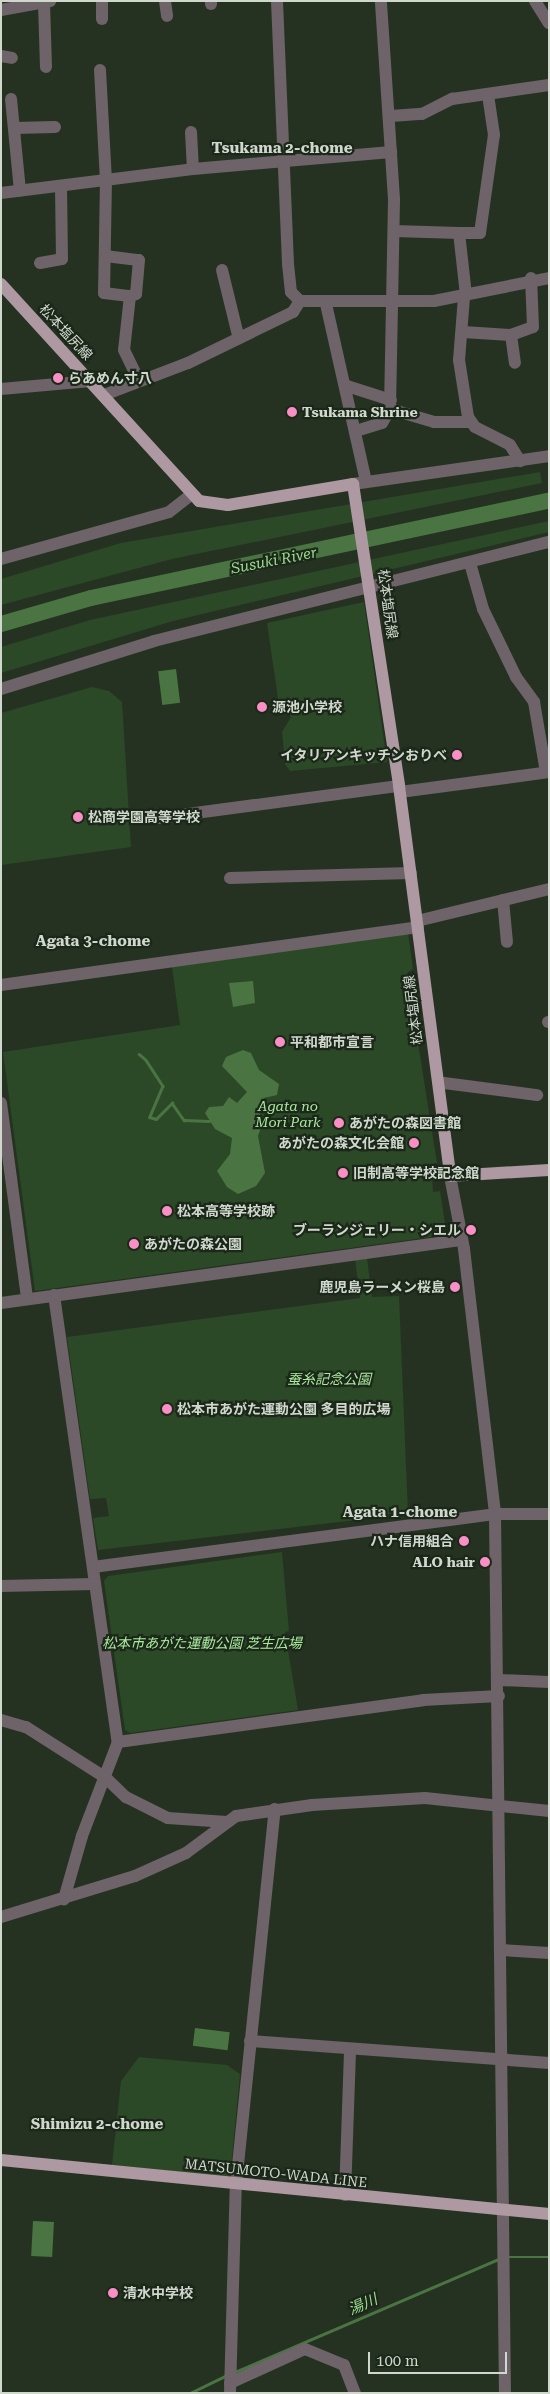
<!DOCTYPE html>
<html>
<head>
<meta charset="utf-8">
<style>
  body { margin:0 }
  #map { position:relative; width:550px; height:2394px; overflow:hidden; background:#253222; font-family:"Roboto Serif","Noto Sans JP",serif }
  div>[style] { position:absolute }
  [style*='--x'] { left:calc(var(--x)*1px); top:calc(var(--y)*1px); width:calc(var(--w)*1px); rotate:calc(var(--a)*1deg) }
  .green>* { inset:0; background:#2b4926 }
  .water>* { inset:0; background:#4a7542; transform-origin:0 0 }
  .stream>* { height:2.5px; margin:-1.25px; padding:0 1.25px; transform-origin:1.25px; border-radius:1.25px; background:#4a7542 }
  .river>* { height:16px; margin:-8px; padding:0 8px; transform-origin:8px; border-radius:8px; background:#4a7542 }
  .minor>* { height:12px; margin:-6px; padding:0 6px; transform-origin:6px; border-radius:6px; background:#6e6368 }
  .major>* { height:12px; margin:-6px; padding:0 6px; transform-origin:6px; border-radius:6px; background:#ae98a2 }
  .dots>* { width:14px; height:14px; translate:-50% -50%; box-sizing:border-box; border:2px solid #1b2819; border-radius:50% }
  span { translate:-50% -50%; white-space:nowrap; text-align:center; line-height:1.15; -webkit-text-stroke:4.5px #1b2819; paint-order:stroke }
  .street-label { font-size:14px; color:#d0d8ce }
  .poi-label { font-size:14px; color:#d0d8ce; font-weight:700 }
  .left { translate:0 -50%; text-align:left }
  .right { translate:-100% -50%; text-align:right }
  .park-label { font-size:14px; color:#a9e89d; font-style:italic }
  .neighbourhood-label { font-size:15px; color:#d0d8ce; font-weight:700 }
  .water-label { font-size:15px; color:#9bda8f; font-style:italic }
  .frame { position:absolute; inset:0; border:2px solid #d0d8ce; pointer-events:none }
  .scale { position:absolute; left:368px; top:2352px; width:139px; height:22px; box-sizing:border-box; border:2px solid #d0d8ce; border-top:0; padding-left:6px; font-size:15px; line-height:18px; white-space:nowrap; color:#d0d8ce; -webkit-text-stroke:4px #1b2819; paint-order:stroke }
</style>
</head>
<body>
<div id="map">
  <div class="green">
    <i style="clip-path:polygon(540px 472px,542px 483px,172px 559px,1px 605px,1px 579px,121px 543px)"></i>
    <i style="clip-path:polygon(549px 521px,549px 532px,173px 621px,1px 673px,1px 647px,90px 620px)"></i>
    <i style="clip-path:polygon(364px 602px,387px 762px,290px 771px,285px 764px,282px 732px,291px 717px,279px 705px,267px 623px)"></i>
    <i style="clip-path:polygon(92px 687px,109px 691px,122px 702px,131px 847px,1px 865px,1px 713px)"></i>
    <i style="clip-path:polygon(408px 933px,413px 969px,407px 973px,437px 1163px,431px 1164px,433px 1192px,440px 1191px,445px 1224px,438px 1236px,35px 1291px,3px 1052px,180px 1025px,172px 967px)"></i>
    <i style="clip-path:polygon(367px 1258px,372px 1297px,399px 1296px,408px 1514px,98px 1550px,93px 1518px,109px 1516px,106px 1498px,90px 1499px,67px 1337px,360px 1298px,355px 1259px)"></i>
    <i style="clip-path:polygon(282px 1552px,289px 1631px,285px 1632px,298px 1710px,130px 1733px,125px 1730px,104px 1581px,108px 1576px)"></i>
    <i style="clip-path:polygon(139px 2057px,227px 2065px,240px 2074px,230px 2177px,112px 2165px,121px 2081px)"></i>
  </div>
  <div class="water">
    <i style="left:176px;top:669px;width:34px;height:18px;rotate:83deg"></i>
    <i style="clip-path:polygon(253px 981px,255px 1003px,233px 1007px,229px 983px)"></i>
    <i style="clip-path:polygon(243px 1050px,251px 1053px,259px 1070px,279px 1084px,277px 1095px,264px 1098px,259px 1113px,264px 1119px,258px 1136px,265px 1173px,256px 1186px,238px 1194px,227px 1187px,217px 1171px,230px 1154px,232px 1138px,215px 1129px,205px 1113px,209px 1107px,223px 1106px,229px 1097px,237px 1103px,247px 1092px,222px 1066px,226px 1057px)"></i>
    <i style="left:195px;top:2028px;width:35px;height:18px;rotate:7deg"></i>
    <i style="left:33px;top:2221px;width:21px;height:35px;rotate:3deg"></i>
  </div>
  <div class="stream">
    <i style="--x:139;--y:1054;--w:8;--a:40"></i>
    <i style="--x:146;--y:1060;--w:31;--a:57"></i>
    <i style="--x:163;--y:1086;--w:34;--a:113"></i>
    <i style="--x:150;--y:1117;--w:6;--a:18"></i>
    <i style="--x:156;--y:1119;--w:23;--a:-45"></i>
    <i style="--x:172;--y:1103;--w:21;--a:55"></i>
    <i style="--x:184;--y:1120;--w:25;--a:2"></i>
    <i style="--x:509;--y:2257;--w:40;--a:0"></i>
    <i style="--x:235;--y:2372;--w:289;--a:-23.2"></i>
    <i style="--x:190;--y:2393;--w:41;--a:-25.9"></i>
  </div>
  <div class="river">
    <i style="--x:1;--y:624;--w:94;--a:-16.1"></i>
    <i style="--x:91;--y:598;--w:468;--a:-12"></i>
  </div>
  <div class="minor">
    <i style="--x:102;--y:1;--w:18;--a:90"></i>
    <i style="--x:165;--y:1;--w:15;--a:82"></i>
    <i style="--x:211;--y:1;--w:3;--a:90"></i>
    <i style="--x:277;--y:1;--w:263;--a:87.6"></i>
    <i style="--x:288;--y:264;--w:28;--a:84"></i>
    <i style="--x:291;--y:292;--w:13;--a:45"></i>
    <i style="--x:300;--y:301;--w:134;--a:0"></i>
    <i style="--x:434;--y:301;--w:117;--a:-11.3"></i>
    <i style="--x:535;--y:1;--w:26;--a:58"></i>
    <i style="--x:44;--y:3;--w:64;--a:88.2"></i>
    <i style="--x:1;--y:10;--w:50;--a:-10.4"></i>
    <i style="--x:1;--y:56;--w:11;--a:10"></i>
    <i style="--x:100;--y:70;--w:110;--a:86.9"></i>
    <i style="--x:106;--y:180;--w:113;--a:91"></i>
    <i style="--x:104;--y:293;--w:26;--a:7"></i>
    <i style="--x:130;--y:296;--w:54;--a:96.3"></i>
    <i style="--x:124;--y:350;--w:34;--a:64"></i>
    <i style="--x:11;--y:99;--w:92;--a:84.4"></i>
    <i style="--x:391;--y:116;--w:31;--a:-4"></i>
    <i style="--x:422;--y:114;--w:34;--a:-27"></i>
    <i style="--x:452;--y:99;--w:98;--a:-8.2"></i>
    <i style="--x:14;--y:128;--w:41;--a:-1.4"></i>
    <i style="--x:191;--y:132;--w:37;--a:87"></i>
    <i style="--x:1;--y:193;--w:193;--a:-7.1"></i>
    <i style="--x:193;--y:169;--w:199;--a:-4.9"></i>
    <i style="--x:394;--y:231;--w:65;--a:1.8"></i>
    <i style="--x:105;--y:256;--w:34;--a:7"></i>
    <i style="--x:139;--y:260;--w:34;--a:95"></i>
    <i style="--x:136;--y:294;--w:6;--a:162"></i>
    <i style="--x:40;--y:263;--w:22;--a:-10"></i>
    <i style="--x:62;--y:259;--w:73;--a:-90.8"></i>
    <i style="--x:222;--y:270;--w:67;--a:76.2"></i>
    <i style="--x:466;--y:295;--w:62;--a:-96.4"></i>
    <i style="--x:459;--y:233;--w:21;--a:0"></i>
    <i style="--x:480;--y:233;--w:99;--a:-81.9"></i>
    <i style="--x:494;--y:135;--w:40;--a:-98.5"></i>
    <i style="--x:464;--y:297;--w:63;--a:94.5"></i>
    <i style="--x:459;--y:360;--w:58;--a:81"></i>
    <i style="--x:468;--y:417;--w:12;--a:55"></i>
    <i style="--x:475;--y:427;--w:39;--a:27"></i>
    <i style="--x:510;--y:445;--w:19;--a:58"></i>
    <i style="--x:326;--y:304;--w:182;--a:77.3"></i>
    <i style="--x:463;--y:332;--w:48;--a:3.6"></i>
    <i style="--x:511;--y:335;--w:28;--a:82"></i>
    <i style="--x:511;--y:335;--w:23;--a:-20"></i>
    <i style="--x:533;--y:327;--w:49;--a:-92.3"></i>
    <i style="--x:347;--y:386;--w:46;--a:17.7"></i>
    <i style="--x:1;--y:389;--w:90;--a:-5.1"></i>
    <i style="--x:104;--y:395;--w:90;--a:-20.9"></i>
    <i style="--x:188;--y:363;--w:117;--a:-25.9"></i>
    <i style="--x:293;--y:312;--w:13;--a:-58"></i>
    <i style="--x:390;--y:409;--w:46;--a:16.5"></i>
    <i style="--x:434;--y:422;--w:36;--a:0"></i>
    <i style="--x:356;--y:431;--w:27;--a:-17"></i>
    <i style="--x:382;--y:423;--w:16;--a:-60"></i>
    <i style="--x:390;--y:409;--w:210;--a:-88.9"></i>
    <i style="--x:394;--y:199;--w:198;--a:-93.8"></i>
    <i style="--x:353;--y:484;--w:198;--a:-8.1"></i>
    <i style="--x:1;--y:559;--w:174;--a:-15.6"></i>
    <i style="--x:169;--y:512;--w:28;--a:-38"></i>
    <i style="--x:470;--y:563;--w:48;--a:74.2"></i>
    <i style="--x:483;--y:609;--w:76;--a:64.1"></i>
    <i style="--x:516;--y:677;--w:31;--a:54"></i>
    <i style="--x:534;--y:702;--w:71;--a:80.3"></i>
    <i style="--x:1;--y:689;--w:160;--a:-17.4"></i>
    <i style="--x:154;--y:641;--w:407;--a:-14.1"></i>
    <i style="--x:400;--y:792;--w:150;--a:-7.6"></i>
    <i style="--x:158;--y:818;--w:243;--a:-7.6"></i>
    <i style="--x:230;--y:878;--w:181;--a:-1.6"></i>
    <i style="--x:503;--y:900;--w:42;--a:84.6"></i>
    <i style="--x:417;--y:921;--w:136;--a:-13.6"></i>
    <i style="--x:1;--y:985;--w:421;--a:-7.9"></i>
    <i style="--x:548;--y:1022;--w:1;--a:0"></i>
    <i style="--x:444;--y:1083;--w:94;--a:7.4"></i>
    <i style="--x:1;--y:1103;--w:197;--a:82.4"></i>
    <i style="--x:450;--y:1176;--w:74;--a:79.1"></i>
    <i style="--x:464;--y:1249;--w:267;--a:83.3"></i>
    <i style="--x:495;--y:1514;--w:879;--a:89.35"></i>
    <i style="--x:54;--y:1295;--w:452;--a:81.9"></i>
    <i style="--x:118;--y:1742;--w:101;--a:111"></i>
    <i style="--x:82;--y:1836;--w:66;--a:105.9"></i>
    <i style="--x:1;--y:1303;--w:462;--a:-7.8"></i>
    <i style="--x:93;--y:1567;--w:405;--a:-7.5"></i>
    <i style="--x:495;--y:1514;--w:54;--a:0"></i>
    <i style="--x:1;--y:1586;--w:94;--a:-1.2"></i>
    <i style="--x:499;--y:1680;--w:50;--a:2.3"></i>
    <i style="--x:1;--y:1720;--w:26;--a:16"></i>
    <i style="--x:26;--y:1727;--w:95;--a:32.5"></i>
    <i style="--x:106;--y:1778;--w:28;--a:44"></i>
    <i style="--x:126;--y:1797;--w:47;--a:26.6"></i>
    <i style="--x:168;--y:1818;--w:59;--a:3.9"></i>
    <i style="--x:118;--y:1742;--w:308;--a:-7.8"></i>
    <i style="--x:423;--y:1700;--w:76;--a:-3"></i>
    <i style="--x:1;--y:1917;--w:140;--a:-17"></i>
    <i style="--x:135;--y:1876;--w:56;--a:-24.3"></i>
    <i style="--x:186;--y:1853;--w:62;--a:-36.5"></i>
    <i style="--x:236;--y:1816;--w:77;--a:-8.2"></i>
    <i style="--x:312;--y:1805;--w:113;--a:-3.5"></i>
    <i style="--x:425;--y:1798;--w:125;--a:6"></i>
    <i style="--x:501;--y:1950;--w:48;--a:3.6"></i>
    <i style="--x:250;--y:2041;--w:300;--a:4.2"></i>
    <i style="--x:345;--y:2195;--w:145;--a:-88"></i>
    <i style="--x:230;--y:2383;--w:82;--a:-24.4"></i>
    <i style="--x:305;--y:2349;--w:42;--a:22.3"></i>
    <i style="--x:344;--y:2365;--w:30;--a:69"></i>
    <i style="--x:230;--y:2393;--w:209;--a:-88.4"></i>
    <i style="--x:236;--y:2184;--w:377;--a:-84.1"></i>
  </div>
  <div class="major">
    <i style="--x:1;--y:284;--w:294;--a:47.6"></i>
    <i style="--x:199;--y:501;--w:29;--a:8"></i>
    <i style="--x:228;--y:505;--w:127;--a:-9.5"></i>
    <i style="--x:353;--y:484;--w:305;--a:81.3"></i>
    <i style="--x:399;--y:786;--w:393;--a:82.5"></i>
    <i style="--x:450;--y:1176;--w:99;--a:-3.5"></i>
    <i style="--x:1;--y:2160;--w:551;--a:5.63"></i>
  </div>
  <div class="dots">
    <i style="left:58px;top:378px;background:#fa8fc6"></i>
    <i style="left:292px;top:412px;background:#fa8fc6"></i>
    <i style="left:262px;top:707px;background:#fa8fc6"></i>
    <i style="left:457px;top:755px;background:#fa8fc6"></i>
    <i style="left:78px;top:817px;background:#fa8fc6"></i>
    <i style="left:280px;top:1042px;background:#fa8fc6"></i>
    <i style="left:339px;top:1123px;background:#fa8fc6"></i>
    <i style="left:414px;top:1143px;background:#fa8fc6"></i>
    <i style="left:343px;top:1173px;background:#fa8fc6"></i>
    <i style="left:167px;top:1211px;background:#fa8fc6"></i>
    <i style="left:471px;top:1230px;background:#fa8fc6"></i>
    <i style="left:134px;top:1244px;background:#fa8fc6"></i>
    <i style="left:455px;top:1287px;background:#fa8fc6"></i>
    <i style="left:167px;top:1409px;background:#fa8fc6"></i>
    <i style="left:464px;top:1541px;background:#fa8fc6"></i>
    <i style="left:485px;top:1562px;background:#fa8fc6"></i>
    <i style="left:113px;top:2293px;background:#fa8fc6"></i>
  </div>
  <div class="street-label">
    <span style="left:66px;top:332px;rotate:47deg">松本塩尻線</span>
    <span style="left:388px;top:604px;rotate:82deg">松本塩尻線</span>
    <span style="left:413px;top:1010px;rotate:-97deg">松本塩尻線</span>
    <span style="left:276px;top:2173px;rotate:6deg">MATSUMOTO-WADA LINE</span>
  </div>
  <div class="poi-label">
    <span class="left" style="left:68px;top:378px">らあめん寸八</span>
    <span class="left" style="left:302px;top:412px">Tsukama Shrine</span>
    <span class="left" style="left:272px;top:707px">源池小学校</span>
    <span class="right" style="left:447px;top:755px">イタリアンキッチンおりべ</span>
    <span class="left" style="left:88px;top:817px">松商学園高等学校</span>
    <span class="left" style="left:290px;top:1042px">平和都市宣言</span>
    <span class="left" style="left:349px;top:1123px">あがたの森図書館</span>
    <span class="right" style="left:404px;top:1143px">あがたの森文化会館</span>
    <span class="left" style="left:353px;top:1173px">旧制高等学校記念館</span>
    <span class="left" style="left:177px;top:1211px">松本高等学校跡</span>
    <span class="right" style="left:461px;top:1230px">ブーランジェリー・シエル</span>
    <span class="left" style="left:144px;top:1244px">あがたの森公園</span>
    <span class="right" style="left:445px;top:1287px">鹿児島ラーメン桜島</span>
    <span class="left" style="left:177px;top:1409px">松本市あがた運動公園 多目的広場</span>
    <span class="right" style="left:454px;top:1541px">ハナ信用組合</span>
    <span class="right" style="left:475px;top:1562px">ALO hair</span>
    <span class="left" style="left:123px;top:2293px">清水中学校</span>
  </div>
  <div class="park-label">
    <span style="left:288px;top:1114px">Agata no<br>Mori Park</span>
    <span style="left:329px;top:1379px">蚕糸記念公園</span>
    <span style="left:202px;top:1643px">松本市あがた運動公園 芝生広場</span>
  </div>
  <div class="neighbourhood-label">
    <span style="left:282px;top:149px">Tsukama 2-chome</span>
    <span style="left:93px;top:942px">Agata 3-chome</span>
    <span style="left:400px;top:1513px">Agata 1-chome</span>
    <span style="left:97px;top:2125px">Shimizu 2-chome</span>
  </div>
  <div class="water-label">
    <span style="left:274px;top:561px;rotate:-11deg">Susuki River</span>
    <span style="left:363px;top:2305px;rotate:-24deg">湯川</span>
  </div>
  <div class="frame"></div>
  <div class="scale">100 m</div>
</div>
</body>
</html>
